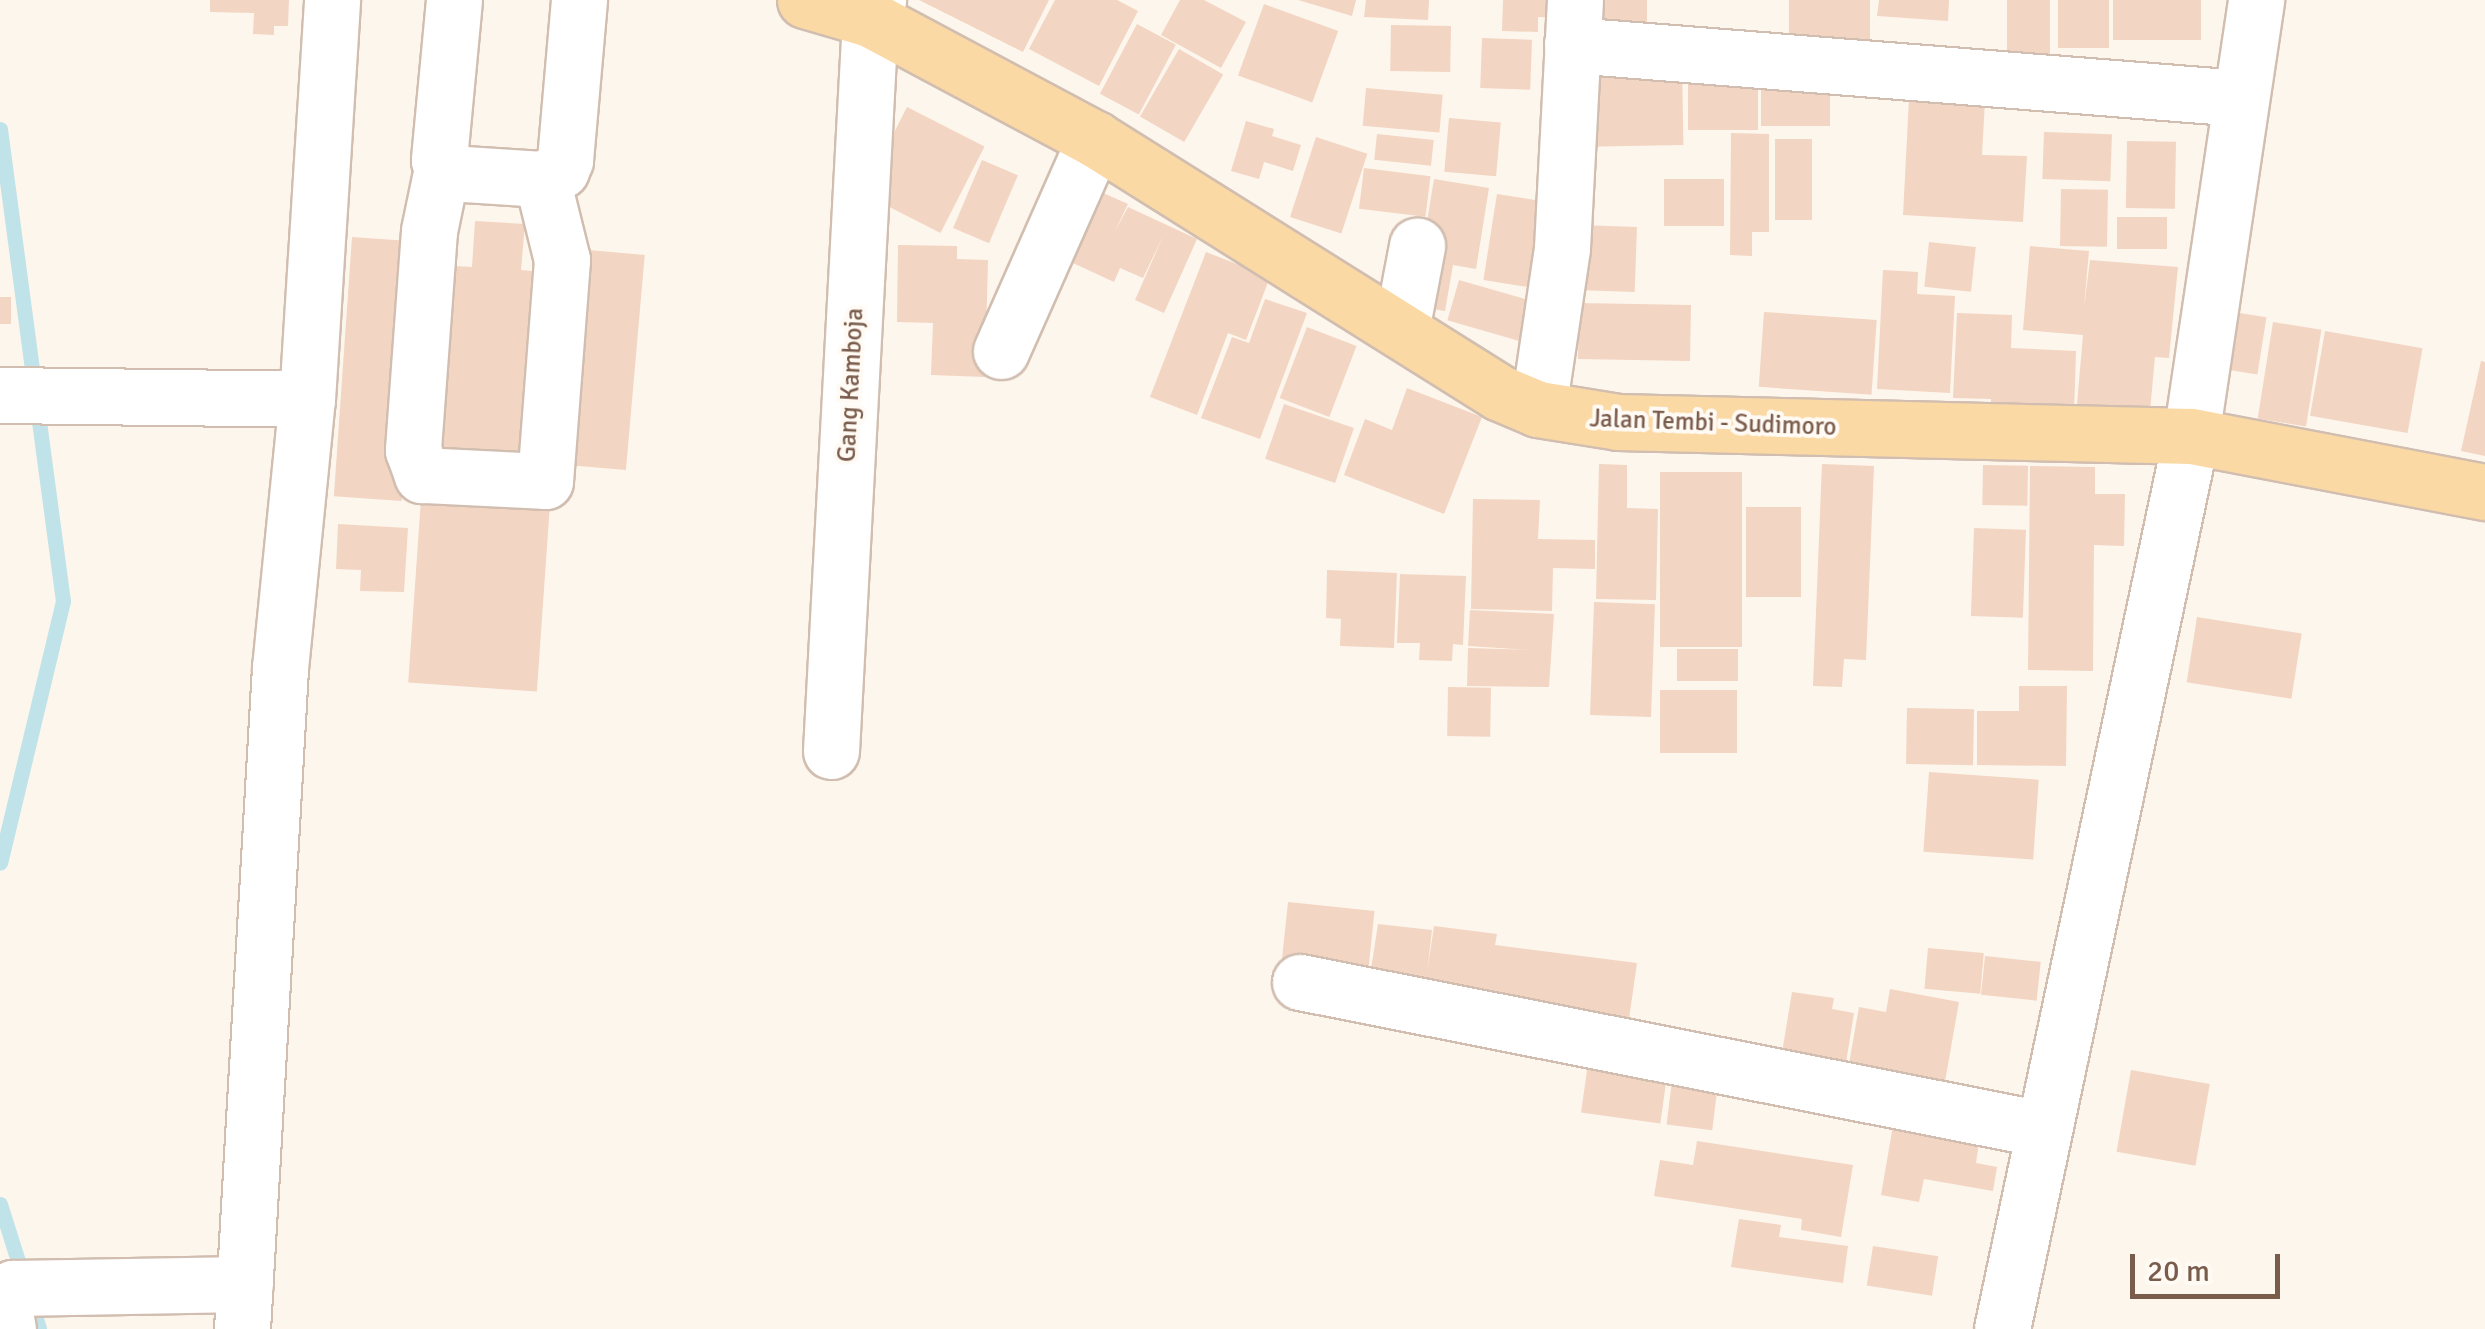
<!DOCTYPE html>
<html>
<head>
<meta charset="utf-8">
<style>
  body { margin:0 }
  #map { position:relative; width:2485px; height:1329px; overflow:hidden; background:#fdf6ec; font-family:Signika,sans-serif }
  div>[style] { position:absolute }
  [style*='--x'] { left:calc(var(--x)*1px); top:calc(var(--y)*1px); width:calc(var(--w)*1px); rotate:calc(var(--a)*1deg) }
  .stream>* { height:15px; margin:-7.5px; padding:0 7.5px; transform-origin:7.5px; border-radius:7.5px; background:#bfe3e8 }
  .building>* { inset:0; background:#f3d5c3; transform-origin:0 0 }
  .roads { filter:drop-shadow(2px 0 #d1beb0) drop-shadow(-2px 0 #d1beb0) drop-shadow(0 2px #d1beb0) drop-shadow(0 -2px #d1beb0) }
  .minor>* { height:55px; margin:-27.5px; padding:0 27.5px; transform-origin:27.5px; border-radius:27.5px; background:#fff }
  .major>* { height:55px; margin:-27.5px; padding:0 27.5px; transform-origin:27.5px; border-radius:27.5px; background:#fbd9a5 }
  span { translate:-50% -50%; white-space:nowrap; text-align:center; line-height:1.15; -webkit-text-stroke:8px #fffaf3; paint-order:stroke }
  .street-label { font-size:25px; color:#7a5c4d }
  .scale { position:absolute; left:2130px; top:1254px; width:150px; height:45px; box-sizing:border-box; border:5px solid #7a5c4d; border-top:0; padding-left:12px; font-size:30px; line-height:35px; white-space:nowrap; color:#7a5c4d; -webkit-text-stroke:8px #fffaf3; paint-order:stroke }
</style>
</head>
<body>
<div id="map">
  <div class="stream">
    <i style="--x:0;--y:129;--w:476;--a:82.4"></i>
    <i style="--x:63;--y:601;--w:269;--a:103.5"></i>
    <i style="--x:0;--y:1204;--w:77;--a:72.5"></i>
    <i style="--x:30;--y:1299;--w:31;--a:73"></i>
  </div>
  <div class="building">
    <i style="clip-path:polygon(210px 0,289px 0,288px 26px,274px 26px,274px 35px,253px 34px,254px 13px,210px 12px)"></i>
    <i style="clip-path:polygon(919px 0,1049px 0,1023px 52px)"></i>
    <i style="clip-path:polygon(1055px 0,1117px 0,1138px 11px,1099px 86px,1029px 49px)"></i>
    <i style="clip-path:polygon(1180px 0,1204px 0,1246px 22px,1221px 68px,1161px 35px)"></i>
    <i style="clip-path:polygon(1298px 0,1356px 0,1352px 16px)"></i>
    <i style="clip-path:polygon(1366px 0,1429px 0,1428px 20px,1364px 17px)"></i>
    <i style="clip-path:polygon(1503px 0,1561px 0,1561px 18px,1538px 17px,1538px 32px,1502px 31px)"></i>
    <i style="left:1589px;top:0;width:58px;height:34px"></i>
    <i style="left:1789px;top:0;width:81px;height:46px"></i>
    <i style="clip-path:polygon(1879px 0,1949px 0,1948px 21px,1877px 16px)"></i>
    <i style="left:2007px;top:0;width:43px;height:77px"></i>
    <i style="left:2058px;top:0;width:51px;height:48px"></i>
    <i style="left:2113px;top:0;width:88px;height:40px"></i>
    <i style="left:1264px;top:4px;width:79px;height:76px;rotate:20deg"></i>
    <i style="left:1137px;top:24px;width:44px;height:79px;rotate:28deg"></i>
    <i style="left:1391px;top:25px;width:60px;height:46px;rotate:1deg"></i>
    <i style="left:1482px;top:38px;width:50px;height:50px;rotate:2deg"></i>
    <i style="left:1179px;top:49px;width:51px;height:78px;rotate:30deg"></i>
    <i style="left:1682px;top:65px;width:80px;height:98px;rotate:89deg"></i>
    <i style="left:1830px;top:72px;width:54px;height:69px;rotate:90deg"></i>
    <i style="left:1688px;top:74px;width:70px;height:56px"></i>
    <i style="clip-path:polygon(1910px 79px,1986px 83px,1982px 155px,2027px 156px,2023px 222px,1903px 215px)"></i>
    <i style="left:1366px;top:88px;width:77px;height:38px;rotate:5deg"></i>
    <i style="left:907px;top:107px;width:87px;height:97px;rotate:27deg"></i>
    <i style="left:1449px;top:118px;width:52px;height:54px;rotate:5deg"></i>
    <i style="clip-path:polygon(1246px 121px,1274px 129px,1272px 136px,1301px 145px,1293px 171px,1264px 162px,1259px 179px,1231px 171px)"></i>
    <i style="left:2044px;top:132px;width:68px;height:47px;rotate:2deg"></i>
    <i style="clip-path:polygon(1731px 133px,1769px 134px,1769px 232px,1752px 232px,1752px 256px,1730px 255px)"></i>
    <i style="left:1377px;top:134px;width:57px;height:26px;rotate:6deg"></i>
    <i style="left:1316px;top:137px;width:54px;height:84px;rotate:18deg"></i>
    <i style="left:1775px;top:139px;width:37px;height:81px"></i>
    <i style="left:2127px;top:141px;width:49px;height:67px;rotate:1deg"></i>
    <i style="left:982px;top:160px;width:39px;height:74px;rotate:23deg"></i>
    <i style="left:1364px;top:168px;width:67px;height:41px;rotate:7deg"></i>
    <i style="clip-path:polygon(1434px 179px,1489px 188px,1476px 269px,1453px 265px,1445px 311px,1413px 306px)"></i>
    <i style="left:1664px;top:179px;width:60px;height:47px"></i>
    <i style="clip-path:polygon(1092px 188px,1128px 204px,1114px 233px,1128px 207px,1197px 239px,1164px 313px,1135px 300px,1164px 234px,1143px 278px,1120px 268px,1114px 282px,1060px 257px)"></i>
    <i style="left:2061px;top:189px;width:47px;height:57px;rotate:1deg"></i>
    <i style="left:1497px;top:194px;width:66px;height:87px;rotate:9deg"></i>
    <i style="left:2117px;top:217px;width:50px;height:32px"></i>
    <i style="clip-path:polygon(475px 221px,525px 224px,521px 270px,553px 273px,540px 464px,424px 457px,437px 265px,472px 267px)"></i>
    <i style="left:1580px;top:225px;width:57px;height:65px;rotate:2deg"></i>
    <i style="left:352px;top:237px;width:68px;height:260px;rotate:4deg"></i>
    <i style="left:1929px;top:242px;width:47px;height:45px;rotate:6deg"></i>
    <i style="clip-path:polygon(898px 245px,957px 246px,957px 259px,988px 260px,985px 377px,931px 375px,933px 323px,897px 322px)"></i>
    <i style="clip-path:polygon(2030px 246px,2089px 251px,2084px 308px,2090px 260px,2178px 267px,2169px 358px,2155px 357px,2150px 411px,2077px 404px,2083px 335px,2023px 330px)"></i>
    <i style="left:577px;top:249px;width:68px;height:216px;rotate:5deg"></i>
    <i style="clip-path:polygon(1206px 252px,1270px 277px,1246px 340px,1228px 333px,1197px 415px,1150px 397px)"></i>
    <i style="clip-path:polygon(1883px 270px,1918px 272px,1917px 294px,1955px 296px,1950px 393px,1877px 389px)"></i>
    <i style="left:1459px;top:280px;width:91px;height:42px;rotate:16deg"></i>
    <i style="left:0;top:297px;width:11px;height:27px"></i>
    <i style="clip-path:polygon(1265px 299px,1307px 313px,1260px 439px,1201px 418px,1232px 337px,1249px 343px)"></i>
    <i style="left:1579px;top:303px;width:112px;height:56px;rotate:1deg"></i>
    <i style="left:2221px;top:310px;width:46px;height:58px;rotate:9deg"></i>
    <i style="left:1764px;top:312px;width:113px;height:75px;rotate:4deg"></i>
    <i style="clip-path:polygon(1957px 313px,2012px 315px,2011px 348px,2076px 351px,2074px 414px,1991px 412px,1991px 399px,1953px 398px)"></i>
    <i style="left:2273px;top:322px;width:49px;height:98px;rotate:9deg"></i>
    <i style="left:1307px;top:327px;width:53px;height:76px;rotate:21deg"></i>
    <i style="left:2325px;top:331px;width:99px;height:86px;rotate:10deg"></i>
    <i style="clip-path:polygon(2481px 361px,2485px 362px,2485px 456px,2461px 451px)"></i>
    <i style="clip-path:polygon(1407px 388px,1482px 417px,1444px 514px,1344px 475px,1365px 419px,1392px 430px)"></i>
    <i style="left:1284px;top:404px;width:74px;height:58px;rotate:19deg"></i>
    <i style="clip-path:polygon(1599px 464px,1627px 465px,1627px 508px,1658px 509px,1656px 600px,1596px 599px)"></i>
    <i style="clip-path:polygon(1822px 464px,1874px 466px,1866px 660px,1844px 659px,1842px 687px,1813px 686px)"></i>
    <i style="left:1983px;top:465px;width:45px;height:40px;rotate:1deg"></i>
    <i style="clip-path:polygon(2030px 466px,2095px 467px,2095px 494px,2125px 494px,2124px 546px,2094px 545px,2093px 671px,2028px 670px)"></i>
    <i style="left:1660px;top:472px;width:82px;height:175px"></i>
    <i style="left:422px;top:485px;width:129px;height:198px;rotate:4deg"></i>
    <i style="clip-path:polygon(1473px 499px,1540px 500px,1538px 539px,1595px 540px,1595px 569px,1553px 568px,1552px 611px,1471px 609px)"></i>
    <i style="left:1746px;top:507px;width:55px;height:90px"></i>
    <i style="clip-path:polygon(338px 524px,408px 528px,404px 592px,360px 591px,361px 570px,336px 569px)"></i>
    <i style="left:1974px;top:528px;width:52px;height:88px;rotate:2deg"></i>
    <i style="clip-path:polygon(1327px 570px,1397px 573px,1394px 648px,1340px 646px,1341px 619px,1326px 618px)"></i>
    <i style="clip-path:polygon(1400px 574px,1466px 576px,1463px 645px,1453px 644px,1452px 661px,1419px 660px,1420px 643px,1397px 643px)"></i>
    <i style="left:1594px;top:602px;width:61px;height:113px;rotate:2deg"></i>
    <i style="clip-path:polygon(1470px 610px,1554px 614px,1549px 687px,1467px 686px,1468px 648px,1531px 650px,1468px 646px)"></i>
    <i style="left:2197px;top:617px;width:106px;height:66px;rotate:9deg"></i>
    <i style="left:1677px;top:649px;width:61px;height:32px"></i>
    <i style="clip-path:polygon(2019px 686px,2067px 686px,2066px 766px,1977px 765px,1977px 711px,2019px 711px)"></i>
    <i style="left:1448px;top:687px;width:43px;height:49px;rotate:1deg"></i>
    <i style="left:1660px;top:690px;width:77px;height:63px"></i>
    <i style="left:1907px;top:708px;width:67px;height:56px;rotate:1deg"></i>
    <i style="left:1929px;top:772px;width:110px;height:80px;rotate:4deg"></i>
    <i style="left:1288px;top:902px;width:87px;height:62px;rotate:6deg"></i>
    <i style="clip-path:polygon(1378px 924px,1432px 930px,1427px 973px,1434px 926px,1497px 934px,1495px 945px,1637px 963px,1628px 1026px,1489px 1000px,1490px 989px,1487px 1001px,1369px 982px)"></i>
    <i style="left:1928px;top:948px;width:56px;height:41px;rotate:5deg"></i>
    <i style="left:1985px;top:956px;width:56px;height:39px;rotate:6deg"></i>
    <i style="clip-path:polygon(1890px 989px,1959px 1002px,1943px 1093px,1847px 1075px,1859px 1007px,1886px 1012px)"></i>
    <i style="clip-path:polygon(1792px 992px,1834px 998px,1832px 1009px,1854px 1013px,1845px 1069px,1781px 1059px)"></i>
    <i style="left:1589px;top:1056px;width:80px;height:57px;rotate:8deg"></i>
    <i style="left:1674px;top:1064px;width:46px;height:61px;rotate:7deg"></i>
    <i style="left:2131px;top:1070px;width:80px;height:83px;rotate:10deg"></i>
    <i style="clip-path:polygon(1896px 1108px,1982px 1123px,1976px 1163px,1997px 1167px,1993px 1191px,1924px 1179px,1919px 1202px,1881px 1195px)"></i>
    <i style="clip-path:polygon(1697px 1141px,1853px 1165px,1841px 1237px,1801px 1230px,1802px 1219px,1654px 1196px,1660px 1160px,1693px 1165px)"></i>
    <i style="clip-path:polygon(1739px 1219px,1781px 1225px,1779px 1237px,1848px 1246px,1843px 1283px,1731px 1267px)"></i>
    <i style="left:1873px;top:1246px;width:66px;height:40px;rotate:9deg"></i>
  </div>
  <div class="roads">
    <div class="minor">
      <i style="--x:454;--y:0;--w:161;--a:95.4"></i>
      <i style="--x:439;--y:160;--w:9;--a:69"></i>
      <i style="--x:442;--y:168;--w:9;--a:36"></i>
      <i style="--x:449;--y:173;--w:93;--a:3.7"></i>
      <i style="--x:542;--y:179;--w:21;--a:-25"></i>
      <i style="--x:561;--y:170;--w:11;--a:-68"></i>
      <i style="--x:565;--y:160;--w:161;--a:-85"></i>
      <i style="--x:1572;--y:45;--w:670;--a:4.54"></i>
      <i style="--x:442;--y:168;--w:64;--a:101.7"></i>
      <i style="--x:429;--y:231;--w:220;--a:94.2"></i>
      <i style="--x:413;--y:450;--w:27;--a:70"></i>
      <i style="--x:422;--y:475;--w:123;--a:2.8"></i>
      <i style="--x:545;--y:481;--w:222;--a:-85.6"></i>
      <i style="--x:562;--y:260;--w:83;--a:-103.9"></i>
      <i style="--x:1401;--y:330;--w:86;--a:-79.2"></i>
      <i style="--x:1001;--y:351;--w:232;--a:-66.1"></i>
      <i style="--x:0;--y:395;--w:307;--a:0.7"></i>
      <i style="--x:1538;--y:409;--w:163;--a:-81.5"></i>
      <i style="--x:1562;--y:248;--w:248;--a:-87"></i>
      <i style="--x:831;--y:751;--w:733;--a:-86.95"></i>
      <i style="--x:870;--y:19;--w:21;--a:-67"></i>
      <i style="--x:1300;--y:982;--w:756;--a:11.21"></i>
      <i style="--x:8;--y:1329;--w:31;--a:-101"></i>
      <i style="--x:2;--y:1299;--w:16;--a:-45"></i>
      <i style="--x:13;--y:1288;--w:232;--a:-1"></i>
      <i style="--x:242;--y:1329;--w:662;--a:-86.71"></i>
      <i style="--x:280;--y:668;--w:270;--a:-84.3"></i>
      <i style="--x:307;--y:399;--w:400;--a:-86.4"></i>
      <i style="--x:2002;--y:1329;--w:913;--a:-78.05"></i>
      <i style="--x:2191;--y:436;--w:441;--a:-81.5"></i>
    </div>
    <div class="major">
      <i style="--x:805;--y:0;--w:68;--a:16.3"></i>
      <i style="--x:870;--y:19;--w:255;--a:28.1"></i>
      <i style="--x:1095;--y:139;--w:478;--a:32.1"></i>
      <i style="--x:1500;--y:393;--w:41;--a:22.8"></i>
      <i style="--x:1538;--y:409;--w:81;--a:9.2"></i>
      <i style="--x:1618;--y:422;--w:573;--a:1.4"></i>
      <i style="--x:2191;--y:436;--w:299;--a:10.8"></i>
    </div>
  </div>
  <div class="street-label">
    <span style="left:851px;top:385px;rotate:-87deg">Gang Kamboja</span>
    <span style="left:1713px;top:423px;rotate:2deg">Jalan Tembi - Sudimoro</span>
  </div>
  <div class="scale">20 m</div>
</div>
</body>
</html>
